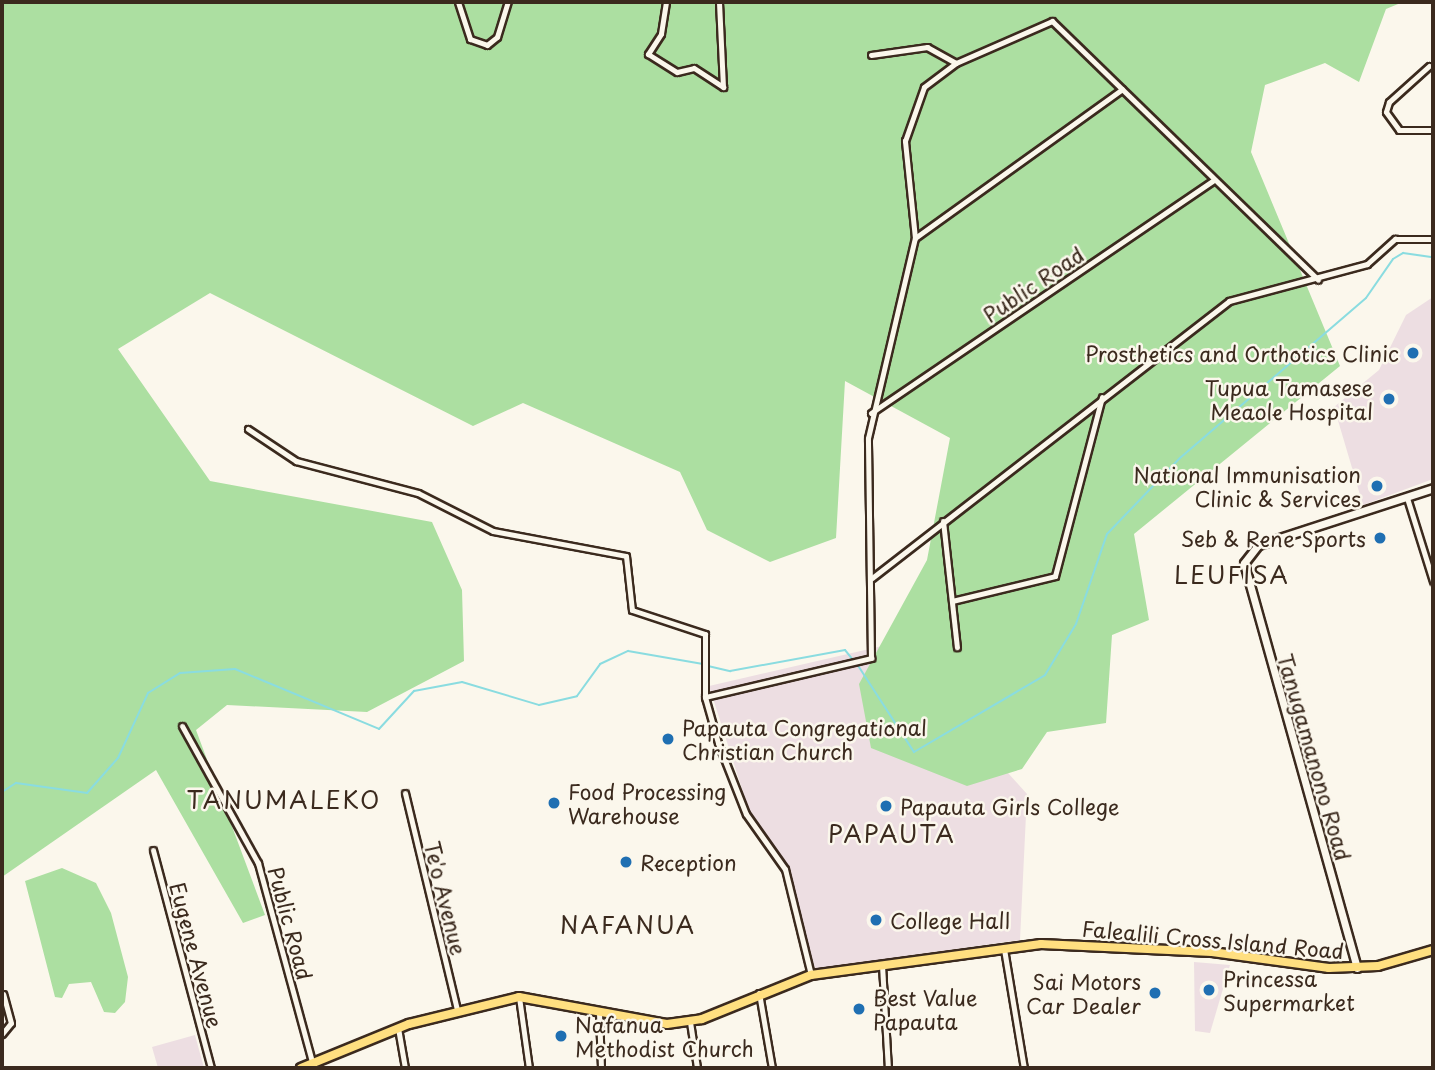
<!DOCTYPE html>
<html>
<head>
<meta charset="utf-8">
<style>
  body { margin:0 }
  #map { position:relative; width:1435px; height:1070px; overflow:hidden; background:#fbf7ec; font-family:"Playpen Sans",sans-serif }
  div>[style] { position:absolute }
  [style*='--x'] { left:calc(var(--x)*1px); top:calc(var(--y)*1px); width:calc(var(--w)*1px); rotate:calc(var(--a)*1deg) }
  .built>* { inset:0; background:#eddee2 }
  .green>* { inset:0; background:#acdfa1 }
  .stream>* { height:2px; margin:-1px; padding:0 1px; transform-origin:1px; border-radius:1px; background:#8adce0 }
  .roads { filter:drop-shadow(2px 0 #3b2a1e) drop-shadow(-2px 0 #3b2a1e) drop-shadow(0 2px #3b2a1e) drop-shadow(0 -2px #3b2a1e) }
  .street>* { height:5px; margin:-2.5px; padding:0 2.5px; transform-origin:2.5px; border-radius:2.5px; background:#fbf7ec }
  .secondary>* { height:7px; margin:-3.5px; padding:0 3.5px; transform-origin:3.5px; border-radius:3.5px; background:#fbf7ec }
  .primary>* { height:8px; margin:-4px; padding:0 4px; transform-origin:4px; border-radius:4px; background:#ffdf80 }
  .dots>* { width:19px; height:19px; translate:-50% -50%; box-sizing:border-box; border:4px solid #fbf7ec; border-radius:50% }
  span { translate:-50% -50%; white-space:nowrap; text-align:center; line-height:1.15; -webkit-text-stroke:5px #fbf7ec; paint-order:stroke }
  .street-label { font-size:21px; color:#3b2a1e }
  .poi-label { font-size:21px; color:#3b2a1e }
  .right { translate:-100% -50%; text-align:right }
  .left { translate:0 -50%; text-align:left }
  .quarter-label { font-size:24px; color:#3b2a1e; letter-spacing:2px }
  .frame { position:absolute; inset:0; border:4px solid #3b2a1e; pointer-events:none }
</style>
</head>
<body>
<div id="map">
  <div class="built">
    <i style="clip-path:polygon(1433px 297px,1433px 479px,1363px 505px,1334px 407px,1379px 370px,1406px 315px)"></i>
    <i style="clip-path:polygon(891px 644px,1027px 794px,1020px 940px,815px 969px,784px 859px,751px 817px,709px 686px)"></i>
    <i style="clip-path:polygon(1194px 962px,1230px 965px,1210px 1033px,1195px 1031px)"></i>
    <i style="clip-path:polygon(195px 1035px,204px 1068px,158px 1068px,152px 1047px)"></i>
  </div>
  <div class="green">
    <i style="clip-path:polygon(2px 2px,1403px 2px,1386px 9px,1359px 82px,1325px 63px,1265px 85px,1251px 152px,1340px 366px,1134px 534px,1149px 620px,1112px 635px,1106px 723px,1047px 732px,1022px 769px,967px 786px,871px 748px,859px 684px,927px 560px,950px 438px,845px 381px,836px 538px,770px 562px,707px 530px,680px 472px,523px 403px,473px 426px,210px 293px,118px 349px,210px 481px,432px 522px,462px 590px,464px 661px,367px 712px,227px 705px,196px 730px,265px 915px,243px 923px,156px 770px,2px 877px)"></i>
    <i style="clip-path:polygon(62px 868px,96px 883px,111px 913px,128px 977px,125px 1002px,115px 1013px,104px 1012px,91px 982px,69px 984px,62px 998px,55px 997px,25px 881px)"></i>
  </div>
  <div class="stream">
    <i style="--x:857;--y:664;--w:105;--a:57.1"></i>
    <i style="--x:914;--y:752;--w:152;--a:-30.4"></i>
    <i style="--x:1045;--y:675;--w:60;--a:-58.7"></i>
    <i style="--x:1076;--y:624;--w:95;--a:-71"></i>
    <i style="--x:1107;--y:534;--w:105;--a:-46.2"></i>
    <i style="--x:1180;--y:458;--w:245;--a:-40.7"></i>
    <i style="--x:1366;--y:298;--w:47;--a:-55.3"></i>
    <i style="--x:1393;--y:259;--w:12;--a:-31"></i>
    <i style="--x:1403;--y:253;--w:30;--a:8"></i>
    <i style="--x:708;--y:666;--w:23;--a:13"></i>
    <i style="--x:730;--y:671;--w:117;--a:-10.3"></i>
    <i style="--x:845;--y:650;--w:13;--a:51"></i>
    <i style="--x:2;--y:792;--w:17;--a:-33"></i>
    <i style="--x:16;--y:783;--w:72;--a:8"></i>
    <i style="--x:87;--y:793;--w:47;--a:-48.5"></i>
    <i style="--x:118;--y:758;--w:72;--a:-65.2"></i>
    <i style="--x:148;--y:693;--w:38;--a:-32"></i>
    <i style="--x:180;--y:673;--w:55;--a:-4.2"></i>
    <i style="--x:235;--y:669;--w:156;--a:22.6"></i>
    <i style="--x:379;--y:729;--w:52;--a:-47.4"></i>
    <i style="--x:414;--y:691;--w:49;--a:-10.6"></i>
    <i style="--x:462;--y:682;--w:80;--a:16.6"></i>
    <i style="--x:539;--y:705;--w:39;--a:-13"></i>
    <i style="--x:577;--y:696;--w:39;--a:-54"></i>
    <i style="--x:600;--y:664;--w:31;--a:-25"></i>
    <i style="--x:628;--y:651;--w:76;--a:9.8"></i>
  </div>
  <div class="roads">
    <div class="street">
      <i style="--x:458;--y:2;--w:39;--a:72"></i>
      <i style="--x:470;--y:39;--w:18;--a:19"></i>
      <i style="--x:487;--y:45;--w:13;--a:-39"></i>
      <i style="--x:497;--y:37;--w:37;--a:-73"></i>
      <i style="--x:666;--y:2;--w:32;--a:99"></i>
      <i style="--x:661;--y:34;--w:24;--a:123"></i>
      <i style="--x:648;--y:54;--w:34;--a:32"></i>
      <i style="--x:677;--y:72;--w:17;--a:-13"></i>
      <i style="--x:694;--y:68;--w:35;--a:33"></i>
      <i style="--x:723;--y:87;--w:85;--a:-92.7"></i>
      <i style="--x:871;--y:55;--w:57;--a:-8.1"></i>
      <i style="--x:927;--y:47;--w:33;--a:29"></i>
      <i style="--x:1429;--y:66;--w:54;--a:138"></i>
      <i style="--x:1389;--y:102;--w:10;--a:107"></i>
      <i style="--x:1386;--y:112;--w:22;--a:54"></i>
      <i style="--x:1399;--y:130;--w:34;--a:0"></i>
      <i style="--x:915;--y:238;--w:255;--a:-35.7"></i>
      <i style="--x:871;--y:413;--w:413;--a:-34.2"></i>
      <i style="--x:248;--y:429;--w:58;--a:33.7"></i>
      <i style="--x:296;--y:461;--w:126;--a:14.7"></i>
      <i style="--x:418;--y:493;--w:84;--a:26.9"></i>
      <i style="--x:493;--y:531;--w:135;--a:10.6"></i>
      <i style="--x:626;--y:556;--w:54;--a:83.7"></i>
      <i style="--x:632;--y:610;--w:77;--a:18.2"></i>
      <i style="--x:705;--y:634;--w:63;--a:90"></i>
      <i style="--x:705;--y:697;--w:48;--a:74.2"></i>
      <i style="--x:718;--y:743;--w:76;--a:68.5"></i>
      <i style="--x:746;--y:814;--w:67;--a:54.7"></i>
      <i style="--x:785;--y:869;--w:109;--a:76.2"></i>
      <i style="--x:1407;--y:498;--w:87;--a:72.6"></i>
      <i style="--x:943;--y:521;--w:127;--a:83.7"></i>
      <i style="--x:872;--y:578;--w:452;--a:-37.8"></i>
      <i style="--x:1229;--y:301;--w:143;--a:-15"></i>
      <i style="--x:1367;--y:264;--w:38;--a:-42"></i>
      <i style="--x:1395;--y:239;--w:38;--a:0"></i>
      <i style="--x:952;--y:601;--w:106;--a:-13.6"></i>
      <i style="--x:1055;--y:576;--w:185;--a:-75.3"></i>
      <i style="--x:705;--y:697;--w:171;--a:-13.2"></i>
      <i style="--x:871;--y:658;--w:220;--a:-90.8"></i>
      <i style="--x:868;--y:438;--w:205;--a:-76.8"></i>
      <i style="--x:915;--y:238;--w:98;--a:-95.9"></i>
      <i style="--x:905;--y:141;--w:57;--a:-70.6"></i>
      <i style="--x:924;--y:87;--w:40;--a:-37"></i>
      <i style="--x:956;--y:63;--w:105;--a:-23.6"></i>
      <i style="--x:1052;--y:21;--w:371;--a:44.2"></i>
      <i style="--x:182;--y:726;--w:157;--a:61"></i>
      <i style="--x:258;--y:863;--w:206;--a:74.8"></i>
      <i style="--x:405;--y:793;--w:223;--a:76.5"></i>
      <i style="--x:153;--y:850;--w:226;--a:75.1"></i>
      <i style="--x:1004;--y:949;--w:121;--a:80.5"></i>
      <i style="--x:882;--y:965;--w:103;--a:86.7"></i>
      <i style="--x:759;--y:993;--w:76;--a:80.2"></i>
      <i style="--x:519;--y:997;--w:72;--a:82"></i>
      <i style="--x:599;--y:1013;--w:55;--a:87.9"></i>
      <i style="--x:690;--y:1022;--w:47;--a:81.3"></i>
      <i style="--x:398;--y:1028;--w:41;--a:80.1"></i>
      <i style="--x:2;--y:1034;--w:14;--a:-51"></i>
      <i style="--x:11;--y:1023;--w:30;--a:-105"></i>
    </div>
    <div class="secondary">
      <i style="--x:1357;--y:968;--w:420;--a:-105.6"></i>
      <i style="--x:1244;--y:563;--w:23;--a:-52"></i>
      <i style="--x:1258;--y:545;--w:184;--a:-18"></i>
    </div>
    <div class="primary">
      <i style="--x:301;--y:1068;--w:117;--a:-22.2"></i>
      <i style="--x:409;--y:1024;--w:113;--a:-13.8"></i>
      <i style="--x:519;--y:997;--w:150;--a:10.3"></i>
      <i style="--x:667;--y:1024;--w:35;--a:-8"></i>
      <i style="--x:702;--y:1019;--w:118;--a:-22"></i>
      <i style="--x:811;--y:975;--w:232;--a:-7.7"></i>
      <i style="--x:1041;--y:944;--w:171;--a:2.7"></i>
      <i style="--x:1212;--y:952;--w:118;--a:7.8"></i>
      <i style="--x:1329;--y:968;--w:49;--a:-2.3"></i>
      <i style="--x:1378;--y:966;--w:57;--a:-16.2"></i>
    </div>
  </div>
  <div class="dots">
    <i style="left:1413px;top:353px;background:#1f6fb2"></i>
    <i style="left:1389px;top:399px;background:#1f6fb2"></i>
    <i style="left:1377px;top:486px;background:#1f6fb2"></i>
    <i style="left:1380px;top:538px;background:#1f6fb2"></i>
    <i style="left:668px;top:739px;background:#1f6fb2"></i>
    <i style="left:554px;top:803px;background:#1f6fb2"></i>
    <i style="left:886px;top:806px;background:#1f6fb2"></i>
    <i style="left:626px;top:862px;background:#1f6fb2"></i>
    <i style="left:876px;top:920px;background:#1f6fb2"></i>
    <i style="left:1209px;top:990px;background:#1f6fb2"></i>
    <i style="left:1155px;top:993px;background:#1f6fb2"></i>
    <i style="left:859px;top:1009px;background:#1f6fb2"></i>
    <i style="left:561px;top:1036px;background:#1f6fb2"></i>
  </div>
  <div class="street-label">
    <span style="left:1033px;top:284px;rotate:-34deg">Public Road</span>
    <span style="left:1315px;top:757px;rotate:74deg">Tanugamanono Road</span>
    <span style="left:446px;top:898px;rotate:76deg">Te'o Avenue</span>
    <span style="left:291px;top:923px;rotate:75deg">Public Road</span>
    <span style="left:1213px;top:939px;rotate:5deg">Falealili Cross Island Road</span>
    <span style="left:197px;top:955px;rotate:75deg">Eugene Avenue</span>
  </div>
  <div class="poi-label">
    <span class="right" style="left:1399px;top:353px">Prosthetics and Orthotics Clinic</span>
    <span class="right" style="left:1373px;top:399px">Tupua Tamasese<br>Meaole Hospital</span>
    <span class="right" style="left:1361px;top:486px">National Immunisation<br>Clinic &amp; Services</span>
    <span class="right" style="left:1366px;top:538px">Seb &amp; Rene Sports</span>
    <span class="left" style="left:682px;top:739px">Papauta Congregational<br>Christian Church</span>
    <span class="left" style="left:568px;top:803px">Food Processing<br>Warehouse</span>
    <span class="left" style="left:900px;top:806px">Papauta Girls College</span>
    <span class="left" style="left:640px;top:862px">Reception</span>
    <span class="left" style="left:890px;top:920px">College Hall</span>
    <span class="left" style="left:1223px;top:990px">Princessa<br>Supermarket</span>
    <span class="right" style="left:1141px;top:993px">Sai Motors<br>Car Dealer</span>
    <span class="left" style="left:873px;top:1009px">Best Value<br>Papauta</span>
    <span class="left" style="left:575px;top:1036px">Nafanua<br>Methodist Church</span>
  </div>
  <div class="quarter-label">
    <span style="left:1232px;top:575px">LEUFISA</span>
    <span style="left:284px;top:800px">TANUMALEKO</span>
    <span style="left:892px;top:834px">PAPAUTA</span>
    <span style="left:628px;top:925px">NAFANUA</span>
  </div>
  <div class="frame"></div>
</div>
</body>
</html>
